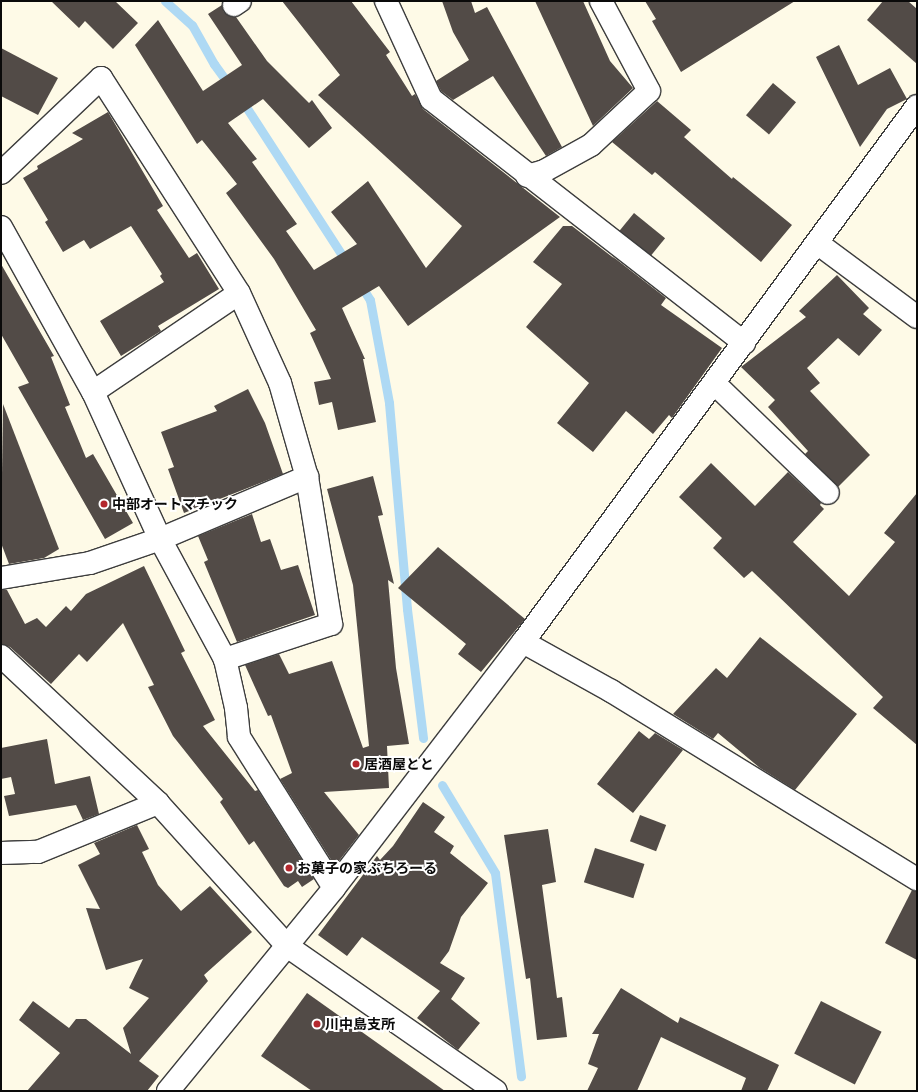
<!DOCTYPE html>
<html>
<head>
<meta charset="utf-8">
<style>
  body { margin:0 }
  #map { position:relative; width:918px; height:1092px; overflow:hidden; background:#fefae7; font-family:Lora,"Noto Sans JP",serif }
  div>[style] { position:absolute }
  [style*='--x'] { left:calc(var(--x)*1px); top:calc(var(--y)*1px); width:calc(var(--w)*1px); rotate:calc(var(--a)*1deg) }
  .stream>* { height:9px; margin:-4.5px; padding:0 4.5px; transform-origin:4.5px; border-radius:4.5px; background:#aed9f4 }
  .building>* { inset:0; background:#524b47; transform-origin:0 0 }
  .roads { filter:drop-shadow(1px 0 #3d3d3d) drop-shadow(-1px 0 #3d3d3d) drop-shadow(0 1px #3d3d3d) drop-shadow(0 -1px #3d3d3d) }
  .minor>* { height:22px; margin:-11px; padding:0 11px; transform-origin:11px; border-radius:11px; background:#fff }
  .dots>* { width:11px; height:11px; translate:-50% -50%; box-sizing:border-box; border:2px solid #fff; border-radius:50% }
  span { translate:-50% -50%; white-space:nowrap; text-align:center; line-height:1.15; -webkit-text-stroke:4px #fff; paint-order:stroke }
  .poi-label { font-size:14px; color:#0a0a0a; font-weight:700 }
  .left { translate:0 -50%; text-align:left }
  .frame { position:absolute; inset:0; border:2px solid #0a0a0a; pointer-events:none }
</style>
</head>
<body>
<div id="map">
  <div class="stream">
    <i style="--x:165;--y:1;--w:36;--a:42"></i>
    <i style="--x:192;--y:25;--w:45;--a:60.6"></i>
    <i style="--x:214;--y:64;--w:27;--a:54"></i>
    <i style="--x:241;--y:99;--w:195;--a:57.1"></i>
    <i style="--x:360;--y:284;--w:19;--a:58"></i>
    <i style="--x:370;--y:300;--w:105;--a:79.5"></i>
    <i style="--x:389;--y:403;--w:207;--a:85"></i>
    <i style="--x:407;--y:609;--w:130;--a:82.9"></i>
    <i style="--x:442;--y:785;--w:103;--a:58.9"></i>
    <i style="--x:495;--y:873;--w:205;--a:82.7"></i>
  </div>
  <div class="building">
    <i style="clip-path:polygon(51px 1px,115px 1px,138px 23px,113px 49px,85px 21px,79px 28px)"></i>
    <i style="clip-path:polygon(282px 1px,351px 1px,390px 52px,386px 55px,412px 96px,415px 94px,423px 109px,560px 217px,408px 326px,379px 286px,342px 308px,365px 359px,363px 359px,376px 422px,338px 430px,332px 402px,319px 405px,314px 382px,331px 379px,310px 333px,316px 330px,274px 259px,226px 193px,237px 184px,202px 140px,197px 144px,135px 45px,158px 20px,203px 91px,242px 65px,208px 14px,222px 5px,224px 12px,236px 17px,267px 61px,309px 103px,312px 100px,332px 128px,309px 148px,263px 99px,228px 123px,257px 159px,252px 162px,297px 224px,286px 231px,314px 270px,357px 244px,331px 212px,368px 181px,426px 268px,462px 226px,318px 95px,340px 75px)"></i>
    <i style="clip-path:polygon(442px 1px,471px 1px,475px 13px,487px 7px,562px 147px,546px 156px,493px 76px,453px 100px,441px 91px,436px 81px,469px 60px,453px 32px)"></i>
    <i style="clip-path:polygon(535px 1px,583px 1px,610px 61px,633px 88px,593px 126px)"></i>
    <i style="clip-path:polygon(645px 1px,795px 1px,681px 72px,652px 21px,656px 19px)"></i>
    <i style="clip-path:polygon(883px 1px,908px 1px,917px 9px,917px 64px,867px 20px)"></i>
    <i style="clip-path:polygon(839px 45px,858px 85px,890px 68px,907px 99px,887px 109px,860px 147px,816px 57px)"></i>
    <i style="clip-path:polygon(1px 48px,58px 78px,38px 115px,1px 96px)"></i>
    <i style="left:773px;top:83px;width:30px;height:42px;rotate:40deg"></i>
    <i style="clip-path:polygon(657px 101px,691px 130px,684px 137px,732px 179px,733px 177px,792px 225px,761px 262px,655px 172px,652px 175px,612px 142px)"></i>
    <i style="clip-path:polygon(108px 112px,163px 206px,157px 210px,189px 258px,197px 253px,219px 289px,158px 326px,161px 331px,121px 356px,100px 321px,164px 282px,160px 276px,162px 274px,131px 226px,90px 249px,84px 240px,63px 252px,45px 222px,48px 220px,23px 178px,38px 169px,37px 166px,83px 139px,72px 133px)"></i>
    <i style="left:634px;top:213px;width:40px;height:23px;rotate:39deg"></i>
    <i style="clip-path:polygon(563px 226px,572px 226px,615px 259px,612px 256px,666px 298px,661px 305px,722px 348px,672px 418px,669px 415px,653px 434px,626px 411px,593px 452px,557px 423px,589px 383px,526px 327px,562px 284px,533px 262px)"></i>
    <i style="clip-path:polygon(1px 264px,54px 356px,51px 357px,70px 405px,65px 407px,86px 458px,93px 454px,133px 523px,105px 539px,18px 387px,29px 383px,1px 334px)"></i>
    <i style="clip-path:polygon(837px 275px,869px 308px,863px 314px,882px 330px,859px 356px,838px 338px,807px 368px,820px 383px,810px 391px,870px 455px,838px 487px,805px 454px,808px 451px,768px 407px,775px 400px,741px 367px,806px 317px,799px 311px)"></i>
    <i style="clip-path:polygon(248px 389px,265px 423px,283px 474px,184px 513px,168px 469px,174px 467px,161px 432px,217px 411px,214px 406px)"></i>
    <i style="clip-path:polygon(3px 404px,59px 549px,44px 558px,9px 564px,1px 543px)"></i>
    <i style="clip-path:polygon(711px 463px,755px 506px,788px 472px,821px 503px,820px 505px,824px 509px,793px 542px,849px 596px,895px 542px,884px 533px,917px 493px,917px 745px,873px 708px,883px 697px,752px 571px,744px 578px,713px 548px,722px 538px,679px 497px)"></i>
    <i style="clip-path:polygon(373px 476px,383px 515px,378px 516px,394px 584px,388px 580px,396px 668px,409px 744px,387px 746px,389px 788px,324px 792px,359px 835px,335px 866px,280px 779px,292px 773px,271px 715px,268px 716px,245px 665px,279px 654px,289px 674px,332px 661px,363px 748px,369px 746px,353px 585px,327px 489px)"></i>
    <i style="clip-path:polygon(252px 514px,261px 542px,270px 539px,281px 570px,298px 565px,315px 615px,237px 642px,204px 562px,208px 560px,198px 536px)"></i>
    <i style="clip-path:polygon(438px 547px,525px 619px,481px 672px,458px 654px,466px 644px,398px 588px)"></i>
    <i style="clip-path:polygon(144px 566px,185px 651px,181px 653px,215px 720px,203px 726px,255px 791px,258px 790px,314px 879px,302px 887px,298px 881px,288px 888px,284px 886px,254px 841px,249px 845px,220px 802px,223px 799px,173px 736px,148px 687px,154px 685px,123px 623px,87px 662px,79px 654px,51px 684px,10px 647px,1px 644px,1px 590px,7px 590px,25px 624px,37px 618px,46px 627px,66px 606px,71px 611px,86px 594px)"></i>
    <i style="clip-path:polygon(760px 637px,857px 714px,795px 790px,760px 768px,718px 733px,713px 739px,673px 714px,716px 668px,727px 678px)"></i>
    <i style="clip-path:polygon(639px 731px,649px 739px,655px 733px,683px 750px,633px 813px,597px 784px)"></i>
    <i style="clip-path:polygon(47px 739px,55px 784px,90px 776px,99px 814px,83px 820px,76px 805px,9px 816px,4px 796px,15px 794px,11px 777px,1px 779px,1px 748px)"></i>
    <i style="clip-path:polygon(423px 802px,445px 817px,434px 832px,454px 846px,450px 853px,488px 883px,461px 917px,449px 951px,440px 963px,465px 978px,451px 999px,480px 1023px,458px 1050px,417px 1018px,440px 991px,362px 937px,347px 956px,318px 935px,377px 856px,380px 860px,393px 846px)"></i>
    <i style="left:640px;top:815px;width:28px;height:28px;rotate:21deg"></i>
    <i style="clip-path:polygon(137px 825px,149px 849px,142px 852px,158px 885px,181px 911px,210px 886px,252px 932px,204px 975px,208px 981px,139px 1061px,159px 1076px,147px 1091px,27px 1091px,60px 1053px,19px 1020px,33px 1001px,69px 1028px,76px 1019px,86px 1019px,131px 1054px,123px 1028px,149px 998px,129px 988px,143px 959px,106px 970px,86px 908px,100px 909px,78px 865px,100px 854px,94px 843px)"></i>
    <i style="clip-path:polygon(548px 829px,556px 882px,542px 885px,557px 998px,562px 997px,567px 1037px,537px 1040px,530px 978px,526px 979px,504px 835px)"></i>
    <i style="left:595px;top:848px;width:52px;height:36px;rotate:18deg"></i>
    <i style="clip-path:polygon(912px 890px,917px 891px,917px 960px,885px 943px)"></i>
    <i style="clip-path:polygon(621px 988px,678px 1023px,680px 1017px,779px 1065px,767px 1091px,741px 1091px,746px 1078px,661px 1037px,637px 1091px,587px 1091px,598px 1068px,588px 1064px,599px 1034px,592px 1034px)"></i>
    <i style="clip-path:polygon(307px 993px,445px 1091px,312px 1091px,261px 1056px)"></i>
    <i style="left:821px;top:1001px;width:68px;height:59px;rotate:27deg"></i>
  </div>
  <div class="roads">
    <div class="minor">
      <i style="--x:386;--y:1;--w:108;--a:65.3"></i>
      <i style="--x:431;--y:99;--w:397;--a:37.9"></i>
      <i style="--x:234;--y:5;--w:7;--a:-34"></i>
      <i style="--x:1;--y:173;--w:138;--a:-43.5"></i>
      <i style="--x:101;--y:78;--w:255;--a:57.3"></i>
      <i style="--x:239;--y:293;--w:99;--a:65.5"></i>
      <i style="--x:280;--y:383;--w:98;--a:74"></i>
      <i style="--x:307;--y:477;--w:149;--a:80.7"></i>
      <i style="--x:331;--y:624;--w:112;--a:161.7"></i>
      <i style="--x:527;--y:176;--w:18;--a:-16"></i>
      <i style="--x:544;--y:171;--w:54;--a:-29"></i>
      <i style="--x:591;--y:145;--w:79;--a:-43"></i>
      <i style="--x:649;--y:91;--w:102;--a:-118.1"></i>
      <i style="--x:1;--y:227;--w:189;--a:60.9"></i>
      <i style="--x:93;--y:392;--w:162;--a:65.5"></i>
      <i style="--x:160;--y:539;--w:136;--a:61.6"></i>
      <i style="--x:225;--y:659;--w:50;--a:77.3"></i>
      <i style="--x:236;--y:708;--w:29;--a:84"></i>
      <i style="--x:239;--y:737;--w:178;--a:57.8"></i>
      <i style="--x:817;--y:243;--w:124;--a:36.5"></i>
      <i style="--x:714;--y:383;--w:158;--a:44"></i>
      <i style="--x:93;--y:392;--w:176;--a:-34.1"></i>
      <i style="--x:1;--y:578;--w:90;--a:-9.6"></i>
      <i style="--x:90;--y:563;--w:74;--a:-18.9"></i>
      <i style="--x:160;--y:539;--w:160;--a:-22.9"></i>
      <i style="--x:523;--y:642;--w:101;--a:29.1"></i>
      <i style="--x:611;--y:691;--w:359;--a:31.6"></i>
      <i style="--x:1;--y:656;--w:215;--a:43.1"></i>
      <i style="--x:158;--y:803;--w:193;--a:47.9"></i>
      <i style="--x:287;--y:946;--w:254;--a:34.8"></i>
      <i style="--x:1;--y:853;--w:37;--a:-2"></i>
      <i style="--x:38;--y:852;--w:130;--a:-22.2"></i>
      <i style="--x:168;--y:1091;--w:262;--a:-50.7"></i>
      <i style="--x:334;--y:888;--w:310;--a:-52.5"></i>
      <i style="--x:523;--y:642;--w:665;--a:-53.68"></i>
    </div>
  </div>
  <div class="dots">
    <i style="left:104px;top:504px;background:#b4272d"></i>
    <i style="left:356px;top:764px;background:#b4272d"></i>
    <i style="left:289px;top:868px;background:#b4272d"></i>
    <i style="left:317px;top:1024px;background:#b4272d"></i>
  </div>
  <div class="poi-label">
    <span class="left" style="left:112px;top:504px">中部オートマチック</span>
    <span class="left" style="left:364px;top:764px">居酒屋とと</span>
    <span class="left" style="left:297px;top:868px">お菓子の家ぷちろーる</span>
    <span class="left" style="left:325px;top:1024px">川中島支所</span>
  </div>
  <div class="frame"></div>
</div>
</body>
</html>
